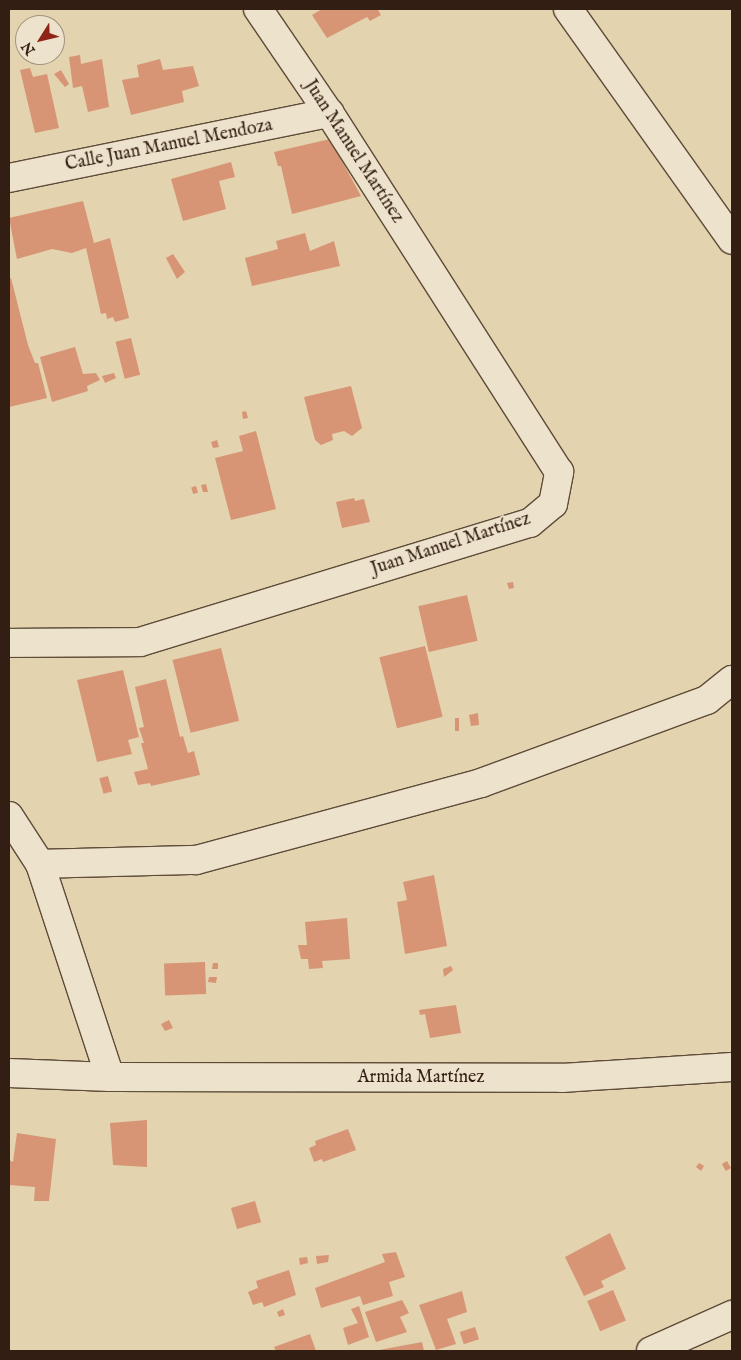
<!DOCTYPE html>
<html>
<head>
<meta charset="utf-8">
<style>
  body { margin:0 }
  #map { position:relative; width:741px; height:1360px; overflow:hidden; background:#e3d3af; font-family:"IM FELL English",serif }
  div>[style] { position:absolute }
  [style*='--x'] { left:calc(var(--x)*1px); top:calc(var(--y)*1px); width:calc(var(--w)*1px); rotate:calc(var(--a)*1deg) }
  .building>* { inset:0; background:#d79576; transform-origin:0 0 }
  .roads { filter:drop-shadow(1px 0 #5e4b39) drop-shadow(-1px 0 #5e4b39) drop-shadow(0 1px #5e4b39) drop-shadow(0 -1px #5e4b39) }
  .minor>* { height:28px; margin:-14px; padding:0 14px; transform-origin:14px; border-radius:14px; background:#ede2cb }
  span { translate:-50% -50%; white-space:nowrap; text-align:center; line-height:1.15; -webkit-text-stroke:4px #ede2cb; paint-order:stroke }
  .street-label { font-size:18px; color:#321e12 }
  .frame { position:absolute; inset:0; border:10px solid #321e12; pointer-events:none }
  .north { position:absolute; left:15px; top:15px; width:50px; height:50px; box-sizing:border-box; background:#ede2cb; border:1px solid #a29481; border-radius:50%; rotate:234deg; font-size:14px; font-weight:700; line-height:20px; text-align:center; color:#321e12 }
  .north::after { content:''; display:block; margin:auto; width:18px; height:22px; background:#8f2418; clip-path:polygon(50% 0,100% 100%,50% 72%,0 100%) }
</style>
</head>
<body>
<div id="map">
  <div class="building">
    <i style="clip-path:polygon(322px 9px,381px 9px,378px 10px,381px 15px,370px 21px,367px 17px,327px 38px,312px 15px)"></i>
    <i style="clip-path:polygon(80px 55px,81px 64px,102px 59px,109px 107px,88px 112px,82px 86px,73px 88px,69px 57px)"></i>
    <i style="clip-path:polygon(160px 59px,163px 70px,193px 66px,199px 86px,182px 91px,184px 102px,131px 115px,122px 80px,139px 77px,137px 65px)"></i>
    <i style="clip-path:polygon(30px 68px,33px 77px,47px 74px,59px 128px,35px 133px,20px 70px)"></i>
    <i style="clip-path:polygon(61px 70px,69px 84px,65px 87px,54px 74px)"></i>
    <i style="clip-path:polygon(330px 139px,361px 196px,292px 214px,281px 166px,278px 166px,274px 152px)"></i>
    <i style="clip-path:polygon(231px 162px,235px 177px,219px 181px,226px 209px,183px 221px,171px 179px)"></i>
    <i style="clip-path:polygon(83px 201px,94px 243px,110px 238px,129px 318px,115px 322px,113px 317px,107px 319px,106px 313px,101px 314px,86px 248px,72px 253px,52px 249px,17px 259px,9px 218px)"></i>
    <i style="clip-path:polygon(305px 233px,310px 251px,334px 241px,340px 266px,252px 286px,245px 258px,278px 249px,276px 241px)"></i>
    <i style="clip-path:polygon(173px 254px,185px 272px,177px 279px,166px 258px)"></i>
    <i style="clip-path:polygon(11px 278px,28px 345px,35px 363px,38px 363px,47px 398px,9px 407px,9px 279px)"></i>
    <i style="left:131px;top:338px;width:38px;height:16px;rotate:76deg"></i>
    <i style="clip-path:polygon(75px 347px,83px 374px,96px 373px,100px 380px,87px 386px,88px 391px,52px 402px,40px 357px)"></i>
    <i style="clip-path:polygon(114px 373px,116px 378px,105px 383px,102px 376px)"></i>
    <i style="clip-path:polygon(351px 386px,362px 428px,352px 436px,344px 431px,332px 434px,333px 440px,321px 445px,315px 440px,304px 397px)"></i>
    <i style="clip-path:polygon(246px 411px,248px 418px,243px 419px,242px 412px)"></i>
    <i style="clip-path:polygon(256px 431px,276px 509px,231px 520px,215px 458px,243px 451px,239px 436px)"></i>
    <i style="clip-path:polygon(217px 440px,219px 447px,213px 448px,211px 442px)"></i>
    <i style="clip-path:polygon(206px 484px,208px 492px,203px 492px,201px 485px)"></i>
    <i style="left:196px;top:486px;width:7px;height:5px;rotate:74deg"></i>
    <i style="clip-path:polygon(354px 498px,355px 501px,364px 499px,370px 522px,342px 528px,336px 502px)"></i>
    <i style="clip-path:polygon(513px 582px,514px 588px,509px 589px,507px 583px)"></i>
    <i style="left:467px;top:595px;width:47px;height:50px;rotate:77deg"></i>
    <i style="left:425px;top:646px;width:73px;height:47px;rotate:76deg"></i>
    <i style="left:221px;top:648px;width:75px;height:50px;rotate:76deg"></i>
    <i style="clip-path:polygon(123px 670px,139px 737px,128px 740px,132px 754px,97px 762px,77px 680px)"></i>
    <i style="clip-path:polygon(166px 679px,180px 737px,183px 736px,188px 753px,194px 751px,200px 775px,151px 786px,150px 783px,138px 785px,134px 772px,148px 769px,141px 743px,144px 743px,139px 728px,144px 727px,135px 687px)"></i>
    <i style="clip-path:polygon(478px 713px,479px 725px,471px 726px,469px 715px)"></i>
    <i style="left:455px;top:718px;width:4px;height:13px"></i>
    <i style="left:108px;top:776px;width:16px;height:9px;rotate:75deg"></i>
    <i style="clip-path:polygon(434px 875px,447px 946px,405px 954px,397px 902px,407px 900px,403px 882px)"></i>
    <i style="clip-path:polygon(347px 918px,350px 959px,322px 961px,323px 968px,309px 969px,308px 959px,301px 959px,298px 945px,307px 945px,305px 922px)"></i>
    <i style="left:205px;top:962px;width:32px;height:41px;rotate:88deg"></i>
    <i style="clip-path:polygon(213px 963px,218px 963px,218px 969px,212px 969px)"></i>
    <i style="clip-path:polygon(451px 966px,453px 970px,444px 977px,443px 969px)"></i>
    <i style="clip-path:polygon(209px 977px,217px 977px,216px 983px,208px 982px)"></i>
    <i style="clip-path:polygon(456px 1005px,461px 1033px,430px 1038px,425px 1014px,420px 1015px,419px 1010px)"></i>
    <i style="clip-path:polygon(169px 1020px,173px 1028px,165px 1031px,161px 1024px)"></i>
    <i style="clip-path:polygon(147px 1120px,147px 1167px,113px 1165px,110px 1123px)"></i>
    <i style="clip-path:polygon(348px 1129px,356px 1150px,323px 1162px,322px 1159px,314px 1162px,309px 1148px,316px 1145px,315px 1141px)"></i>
    <i style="clip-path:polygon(17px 1133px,56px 1139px,49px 1201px,34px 1201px,35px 1187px,9px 1185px,9px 1160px,13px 1162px)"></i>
    <i style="left:727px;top:1161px;width:8px;height:6px;rotate:60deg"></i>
    <i style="clip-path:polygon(699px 1163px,704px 1166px,701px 1171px,696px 1167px)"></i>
    <i style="left:255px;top:1201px;width:22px;height:25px;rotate:74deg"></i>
    <i style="clip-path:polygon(610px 1233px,626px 1269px,601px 1281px,604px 1287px,584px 1296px,565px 1257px)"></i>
    <i style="clip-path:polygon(396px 1252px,405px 1277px,389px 1282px,393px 1296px,363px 1305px,360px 1296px,321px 1308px,315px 1288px,385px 1262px,382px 1254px)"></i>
    <i style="clip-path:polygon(329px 1255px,328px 1262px,317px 1264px,316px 1256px)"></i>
    <i style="clip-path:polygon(307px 1257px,308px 1263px,300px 1265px,299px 1258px)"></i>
    <i style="clip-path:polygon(289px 1270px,296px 1295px,264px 1307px,262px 1302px,253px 1305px,248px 1292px,258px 1288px,256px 1281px)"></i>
    <i style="left:613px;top:1290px;width:33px;height:28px;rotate:67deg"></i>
    <i style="clip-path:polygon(462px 1291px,467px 1312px,447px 1319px,456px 1344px,436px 1350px,419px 1305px)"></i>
    <i style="clip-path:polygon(402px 1300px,409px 1313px,400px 1317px,407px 1332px,376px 1342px,365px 1312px)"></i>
    <i style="clip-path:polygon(359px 1306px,369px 1337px,348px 1345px,343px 1328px,358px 1323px,351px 1309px)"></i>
    <i style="clip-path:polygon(283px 1309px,285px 1315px,279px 1317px,277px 1312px)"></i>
    <i style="left:475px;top:1327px;width:13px;height:16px;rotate:72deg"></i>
    <i style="clip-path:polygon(310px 1334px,316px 1351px,276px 1351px,274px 1347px)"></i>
    <i style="clip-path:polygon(422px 1342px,424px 1351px,379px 1351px,379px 1350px)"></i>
  </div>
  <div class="roads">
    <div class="minor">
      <i style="--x:568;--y:9;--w:283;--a:54.6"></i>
      <i style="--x:9;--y:178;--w:327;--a:-11.5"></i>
      <i style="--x:9;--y:643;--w:131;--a:-0.4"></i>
      <i style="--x:140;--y:642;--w:408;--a:-17"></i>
      <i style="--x:530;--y:523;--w:30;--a:-40"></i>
      <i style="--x:553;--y:504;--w:33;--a:-79"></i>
      <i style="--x:559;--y:472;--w:426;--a:-122.6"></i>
      <i style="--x:329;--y:113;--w:126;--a:-124.3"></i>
      <i style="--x:9;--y:816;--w:57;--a:57.1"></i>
      <i style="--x:40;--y:864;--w:224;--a:71.8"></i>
      <i style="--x:40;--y:864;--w:156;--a:-1.5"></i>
      <i style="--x:196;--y:860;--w:295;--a:-15.1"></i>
      <i style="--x:481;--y:783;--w:241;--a:-20.2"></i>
      <i style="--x:707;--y:700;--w:32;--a:-39"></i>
      <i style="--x:9;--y:1073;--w:101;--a:2.3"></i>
      <i style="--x:110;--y:1077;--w:452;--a:0.1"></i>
      <i style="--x:562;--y:1078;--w:170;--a:-3.7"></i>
      <i style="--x:651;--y:1351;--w:89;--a:-24"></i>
    </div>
  </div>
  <div class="street-label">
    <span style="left:169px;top:146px;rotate:-11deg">Calle Juan Manuel Mendoza</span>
    <span style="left:353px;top:152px;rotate:57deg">Juan Manuel Martínez</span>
    <span style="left:451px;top:545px;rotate:-18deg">Juan Manuel Martínez</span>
    <span style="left:421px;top:1078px">Armida Martínez</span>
  </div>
  <div class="frame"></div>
  <div class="north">N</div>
</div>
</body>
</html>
